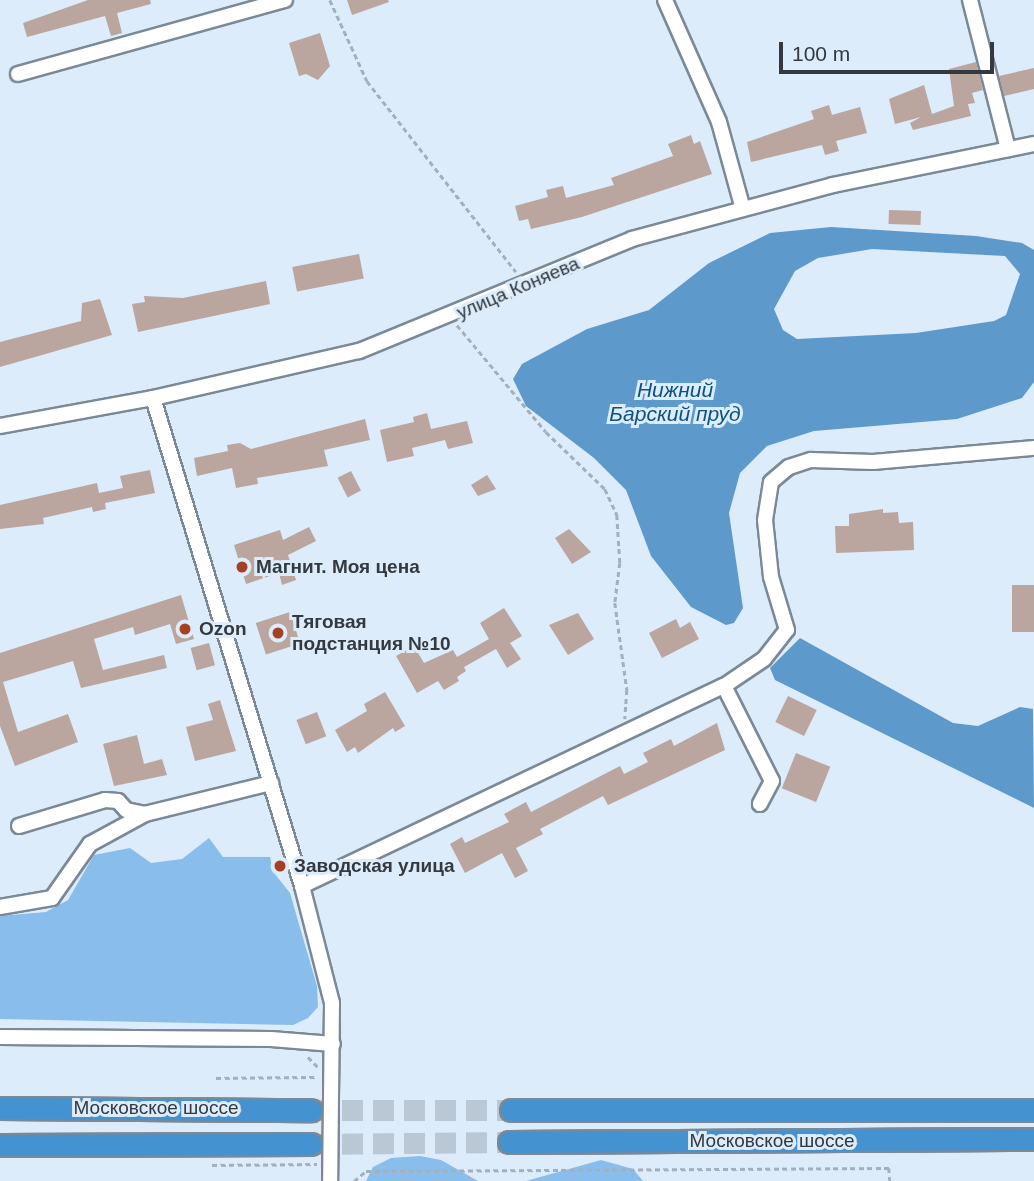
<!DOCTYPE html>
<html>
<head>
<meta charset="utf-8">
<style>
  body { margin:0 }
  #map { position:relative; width:1034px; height:1181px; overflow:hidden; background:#dcecfa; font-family:Arial,sans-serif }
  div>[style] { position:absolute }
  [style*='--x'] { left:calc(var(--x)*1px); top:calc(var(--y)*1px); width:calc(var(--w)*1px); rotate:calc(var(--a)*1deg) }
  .green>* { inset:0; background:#89bdeb }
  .water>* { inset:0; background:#5e99cc }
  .building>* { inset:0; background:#baa59f; transform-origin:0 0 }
  .highway-tunnel>* { height:21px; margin-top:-10.5px; transform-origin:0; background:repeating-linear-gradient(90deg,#bac8d5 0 21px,transparent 0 31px) }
  .path>* { height:2.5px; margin-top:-1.25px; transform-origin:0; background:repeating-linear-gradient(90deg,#a3b0bb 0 5px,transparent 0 8.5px) }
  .roads { filter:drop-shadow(2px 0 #7b8996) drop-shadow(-2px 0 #7b8996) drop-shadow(0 2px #7b8996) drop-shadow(0 -2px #7b8996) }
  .minor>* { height:14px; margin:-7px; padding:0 7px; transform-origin:7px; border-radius:7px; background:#fff }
  .highway>* { height:21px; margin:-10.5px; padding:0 10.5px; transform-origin:10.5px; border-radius:10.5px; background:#4592d0 }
  .dots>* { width:19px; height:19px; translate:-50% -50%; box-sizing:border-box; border:4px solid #dcecfa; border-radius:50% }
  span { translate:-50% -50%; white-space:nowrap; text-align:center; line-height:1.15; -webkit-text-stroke:6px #dcecfa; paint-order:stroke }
  .street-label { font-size:19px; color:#33393f }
  .poi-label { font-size:19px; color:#33393f; font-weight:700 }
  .left { translate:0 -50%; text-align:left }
  .water-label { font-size:21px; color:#0c5282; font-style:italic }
  .scale { position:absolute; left:779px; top:42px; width:215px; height:32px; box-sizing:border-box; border:4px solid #33393f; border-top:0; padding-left:9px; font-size:21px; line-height:24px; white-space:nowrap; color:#33393f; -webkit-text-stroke:5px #dcecfa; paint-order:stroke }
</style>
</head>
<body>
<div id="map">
  <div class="green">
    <i style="clip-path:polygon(209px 838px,223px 857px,270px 857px,274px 873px,290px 893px,317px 986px,318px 1007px,308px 1018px,293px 1025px,0 1019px,0 916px,46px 912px,68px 900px,94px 855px,130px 848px,151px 863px,182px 859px)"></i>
    <i style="clip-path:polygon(420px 1156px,441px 1160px,478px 1181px,366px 1181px,373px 1167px,391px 1158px)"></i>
    <i style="clip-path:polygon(601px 1160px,633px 1169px,643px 1181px,526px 1181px)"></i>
  </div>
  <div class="water">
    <i style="clip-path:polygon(evenodd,831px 227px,976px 236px,1022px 243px,1034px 250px,1034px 382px,1022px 398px,957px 419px,814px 431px,767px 446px,740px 473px,729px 513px,743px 608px,734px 623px,726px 625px,691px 607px,651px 556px,626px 490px,594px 458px,526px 406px,513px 379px,522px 364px,587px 329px,649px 310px,709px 263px,770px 233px,831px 227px,872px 249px,1005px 256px,1020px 274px,1006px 315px,994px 321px,916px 333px,797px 339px,783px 330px,774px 309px,795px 271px,818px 258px,872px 249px)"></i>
    <i style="clip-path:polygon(800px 638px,953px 723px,978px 726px,1020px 707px,1033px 709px,1034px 808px,775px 680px,770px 668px)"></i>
  </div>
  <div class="building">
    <i style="clip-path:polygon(88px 0,150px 0,151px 4px,117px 13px,122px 33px,111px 36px,105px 16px,27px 37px,23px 23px)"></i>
    <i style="clip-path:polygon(347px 0,388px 0,389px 2px,352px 15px)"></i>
    <i style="clip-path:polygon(320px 33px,330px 66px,318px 80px,306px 74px,299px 76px,289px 43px)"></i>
    <i style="clip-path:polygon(976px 62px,983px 90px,972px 93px,975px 103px,968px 104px,971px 116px,913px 130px,910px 123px,921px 117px,895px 124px,889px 99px,924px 85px,932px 114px,954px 106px,949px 69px)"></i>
    <i style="clip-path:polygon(1034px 68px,1034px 89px,1004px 96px,999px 76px)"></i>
    <i style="clip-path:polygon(829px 105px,832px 115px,860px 107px,867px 133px,836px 141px,839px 151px,825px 155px,822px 145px,751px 162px,747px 142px,814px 119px,811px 111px)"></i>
    <i style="clip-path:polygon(691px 135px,694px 144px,700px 141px,712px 174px,582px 217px,531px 229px,528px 219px,519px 221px,515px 206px,548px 197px,546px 190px,563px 186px,566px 198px,614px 185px,611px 178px,673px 156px,668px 144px)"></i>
    <i style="left:889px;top:210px;width:32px;height:14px;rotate:2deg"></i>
    <i style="left:359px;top:254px;width:25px;height:68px;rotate:79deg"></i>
    <i style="clip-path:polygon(266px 281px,270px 304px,138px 332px,132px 304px,145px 302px,144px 296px,183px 298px)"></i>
    <i style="clip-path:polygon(100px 299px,112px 335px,0 367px,0 342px,81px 321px,82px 303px)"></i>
    <i style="clip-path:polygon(427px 413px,431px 429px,467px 421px,473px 443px,448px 449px,445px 440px,412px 448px,414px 456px,387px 462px,380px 430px,414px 422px,413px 417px)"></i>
    <i style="clip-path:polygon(365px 419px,370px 440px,324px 450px,328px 466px,257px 478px,258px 484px,236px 488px,232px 468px,197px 476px,194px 458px,228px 451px,227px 445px,240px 443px,251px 449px)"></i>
    <i style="clip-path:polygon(150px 470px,155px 493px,105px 503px,106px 509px,93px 512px,92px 507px,43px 518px,44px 524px,0 529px,0 505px,97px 483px,99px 493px,123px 488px,120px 476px)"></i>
    <i style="left:351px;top:471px;width:22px;height:15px;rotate:63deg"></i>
    <i style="clip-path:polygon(487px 475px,496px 489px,478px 496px,471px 485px)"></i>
    <i style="clip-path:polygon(883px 509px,883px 513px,898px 512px,899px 523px,913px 522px,914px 550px,836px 553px,835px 526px,849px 526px,849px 514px)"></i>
    <i style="clip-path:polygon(309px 527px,316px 541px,288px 555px,296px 580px,282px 585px,279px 573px,246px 584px,234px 545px,280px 530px,283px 540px)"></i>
    <i style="clip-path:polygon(569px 529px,591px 552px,572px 564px,555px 538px)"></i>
    <i style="left:1034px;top:585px;width:47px;height:22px;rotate:90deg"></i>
    <i style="clip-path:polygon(181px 595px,194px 639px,176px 644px,170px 624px,135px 635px,133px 627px,94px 639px,103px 670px,164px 655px,167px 668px,81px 688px,73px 661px,3px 682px,18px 732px,68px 714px,78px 742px,15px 766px,0 726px,0 653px)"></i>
    <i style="clip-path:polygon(504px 608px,522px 636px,510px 643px,521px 659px,507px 668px,496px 649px,464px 667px,466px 671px,457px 677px,459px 681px,444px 690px,438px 681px,417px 693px,396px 656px,414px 646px,424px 663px,453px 650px,457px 657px,489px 639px,480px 623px)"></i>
    <i style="left:290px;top:612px;width:33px;height:36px;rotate:72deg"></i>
    <i style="clip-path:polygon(578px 613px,594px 639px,568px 655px,549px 625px)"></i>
    <i style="clip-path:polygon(676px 619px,680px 628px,690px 622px,699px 639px,662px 658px,649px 633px)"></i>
    <i style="left:209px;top:643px;width:23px;height:19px;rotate:75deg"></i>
    <i style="clip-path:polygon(385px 692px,405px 726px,395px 732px,393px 728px,358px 753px,355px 747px,347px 752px,335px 730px,367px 711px,364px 704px)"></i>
    <i style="left:788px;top:696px;width:32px;height:29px;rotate:26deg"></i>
    <i style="clip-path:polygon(220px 700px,236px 751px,195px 761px,186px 727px,213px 720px,208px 704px)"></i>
    <i style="left:317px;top:712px;width:26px;height:22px;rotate:69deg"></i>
    <i style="clip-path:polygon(717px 723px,725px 750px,608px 805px,603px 796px,540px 829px,543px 834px,516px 848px,528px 871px,515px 878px,502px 853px,465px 873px,450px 844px,462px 837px,465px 843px,509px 822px,504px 814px,526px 802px,531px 812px,620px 766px,624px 774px,648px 762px,643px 753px,671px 739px,674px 746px)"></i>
    <i style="clip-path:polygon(137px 735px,144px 764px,162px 759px,167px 775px,114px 786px,103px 744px)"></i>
    <i style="left:796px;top:753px;width:37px;height:38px;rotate:22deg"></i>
  </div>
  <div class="highway-tunnel">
    <i style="--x:311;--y:1110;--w:200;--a:0"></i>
    <i style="--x:311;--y:1144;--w:198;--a:-0.6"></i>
  </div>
  <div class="path">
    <i style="--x:330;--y:0;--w:89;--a:65.4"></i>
    <i style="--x:367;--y:81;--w:242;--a:52"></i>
    <i style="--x:457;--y:325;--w:139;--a:50.2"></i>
    <i style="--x:546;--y:432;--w:82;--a:44"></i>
    <i style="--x:605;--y:489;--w:29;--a:65"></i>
    <i style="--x:617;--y:515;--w:48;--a:86.4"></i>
    <i style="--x:620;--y:563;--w:40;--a:97.1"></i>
    <i style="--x:615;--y:603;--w:88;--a:82.1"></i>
    <i style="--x:627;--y:690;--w:29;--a:94"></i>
    <i style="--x:308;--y:1057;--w:14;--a:45"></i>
    <i style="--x:216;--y:1078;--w:101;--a:-0.6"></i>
    <i style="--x:212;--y:1165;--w:105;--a:-0.5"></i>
    <i style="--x:354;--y:1181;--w:16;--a:-40"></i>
    <i style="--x:366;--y:1171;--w:523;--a:-0.33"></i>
    <i style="--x:889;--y:1168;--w:13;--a:86"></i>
  </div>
  <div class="roads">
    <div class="minor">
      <i style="--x:665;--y:0;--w:133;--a:66.1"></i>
      <i style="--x:719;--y:122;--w:90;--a:74.6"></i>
      <i style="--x:970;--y:0;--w:154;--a:75.7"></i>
      <i style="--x:18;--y:74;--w:277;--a:-15.5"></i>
      <i style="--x:153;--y:398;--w:510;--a:73.02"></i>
      <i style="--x:302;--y:886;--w:121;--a:75.6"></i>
      <i style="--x:332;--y:1003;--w:178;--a:90.6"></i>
      <i style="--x:0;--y:426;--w:156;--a:-10.4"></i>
      <i style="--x:153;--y:398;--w:211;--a:-12.9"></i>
      <i style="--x:359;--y:351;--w:295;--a:-22.3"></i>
      <i style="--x:632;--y:239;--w:208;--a:-15"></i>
      <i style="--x:833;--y:185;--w:205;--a:-11.5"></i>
      <i style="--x:724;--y:686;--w:106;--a:63.2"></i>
      <i style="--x:772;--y:781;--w:26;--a:118"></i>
      <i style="--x:19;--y:826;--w:90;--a:-16.8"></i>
      <i style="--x:105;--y:800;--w:13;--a:4"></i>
      <i style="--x:118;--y:801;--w:12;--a:48"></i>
      <i style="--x:126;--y:810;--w:19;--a:12"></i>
      <i style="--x:302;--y:886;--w:467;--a:-25.4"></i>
      <i style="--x:724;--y:686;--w:48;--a:-34"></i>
      <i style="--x:764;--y:659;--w:37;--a:-52"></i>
      <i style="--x:787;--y:630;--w:55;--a:-106.8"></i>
      <i style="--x:771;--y:577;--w:57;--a:-96"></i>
      <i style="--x:765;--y:520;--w:38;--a:-81"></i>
      <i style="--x:771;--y:482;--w:23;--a:-40"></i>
      <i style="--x:789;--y:467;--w:23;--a:-18"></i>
      <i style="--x:811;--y:460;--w:62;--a:1.8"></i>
      <i style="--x:873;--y:462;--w:162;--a:-5"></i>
      <i style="--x:0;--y:907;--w:53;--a:-9.8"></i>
      <i style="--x:52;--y:898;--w:66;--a:-54.9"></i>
      <i style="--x:90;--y:844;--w:63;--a:-28.6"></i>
      <i style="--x:145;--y:814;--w:130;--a:-13.8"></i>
      <i style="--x:0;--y:1037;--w:271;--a:0.4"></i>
      <i style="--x:271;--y:1039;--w:62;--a:4.6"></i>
    </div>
    <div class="highway">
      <i style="--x:0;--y:1108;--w:311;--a:0.4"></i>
      <i style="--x:511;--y:1110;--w:523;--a:0"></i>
      <i style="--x:509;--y:1142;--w:525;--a:-0.33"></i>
      <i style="--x:0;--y:1145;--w:311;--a:-0.2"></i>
    </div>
  </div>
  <div class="dots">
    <i style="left:242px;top:567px;background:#a73f22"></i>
    <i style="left:185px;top:629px;background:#a73f22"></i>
    <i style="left:278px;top:633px;background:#a73f22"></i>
    <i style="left:280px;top:866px;background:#a73f22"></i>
  </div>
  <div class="street-label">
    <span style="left:518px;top:288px;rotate:-23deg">улица Коняева</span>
    <span style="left:156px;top:1108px">Московское шоссе</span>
    <span style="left:772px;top:1141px">Московское шоссе</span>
  </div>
  <div class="poi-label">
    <span class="left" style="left:256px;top:567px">Магнит. Моя цена</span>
    <span class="left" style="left:292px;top:633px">Тяговая<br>подстанция №10</span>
    <span class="left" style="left:199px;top:629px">Ozon</span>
    <span class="left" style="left:294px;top:866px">Заводская улица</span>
  </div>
  <div class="water-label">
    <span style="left:675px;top:402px">Нижний<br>Барский пруд</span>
  </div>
  <div class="scale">100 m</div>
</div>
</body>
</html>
